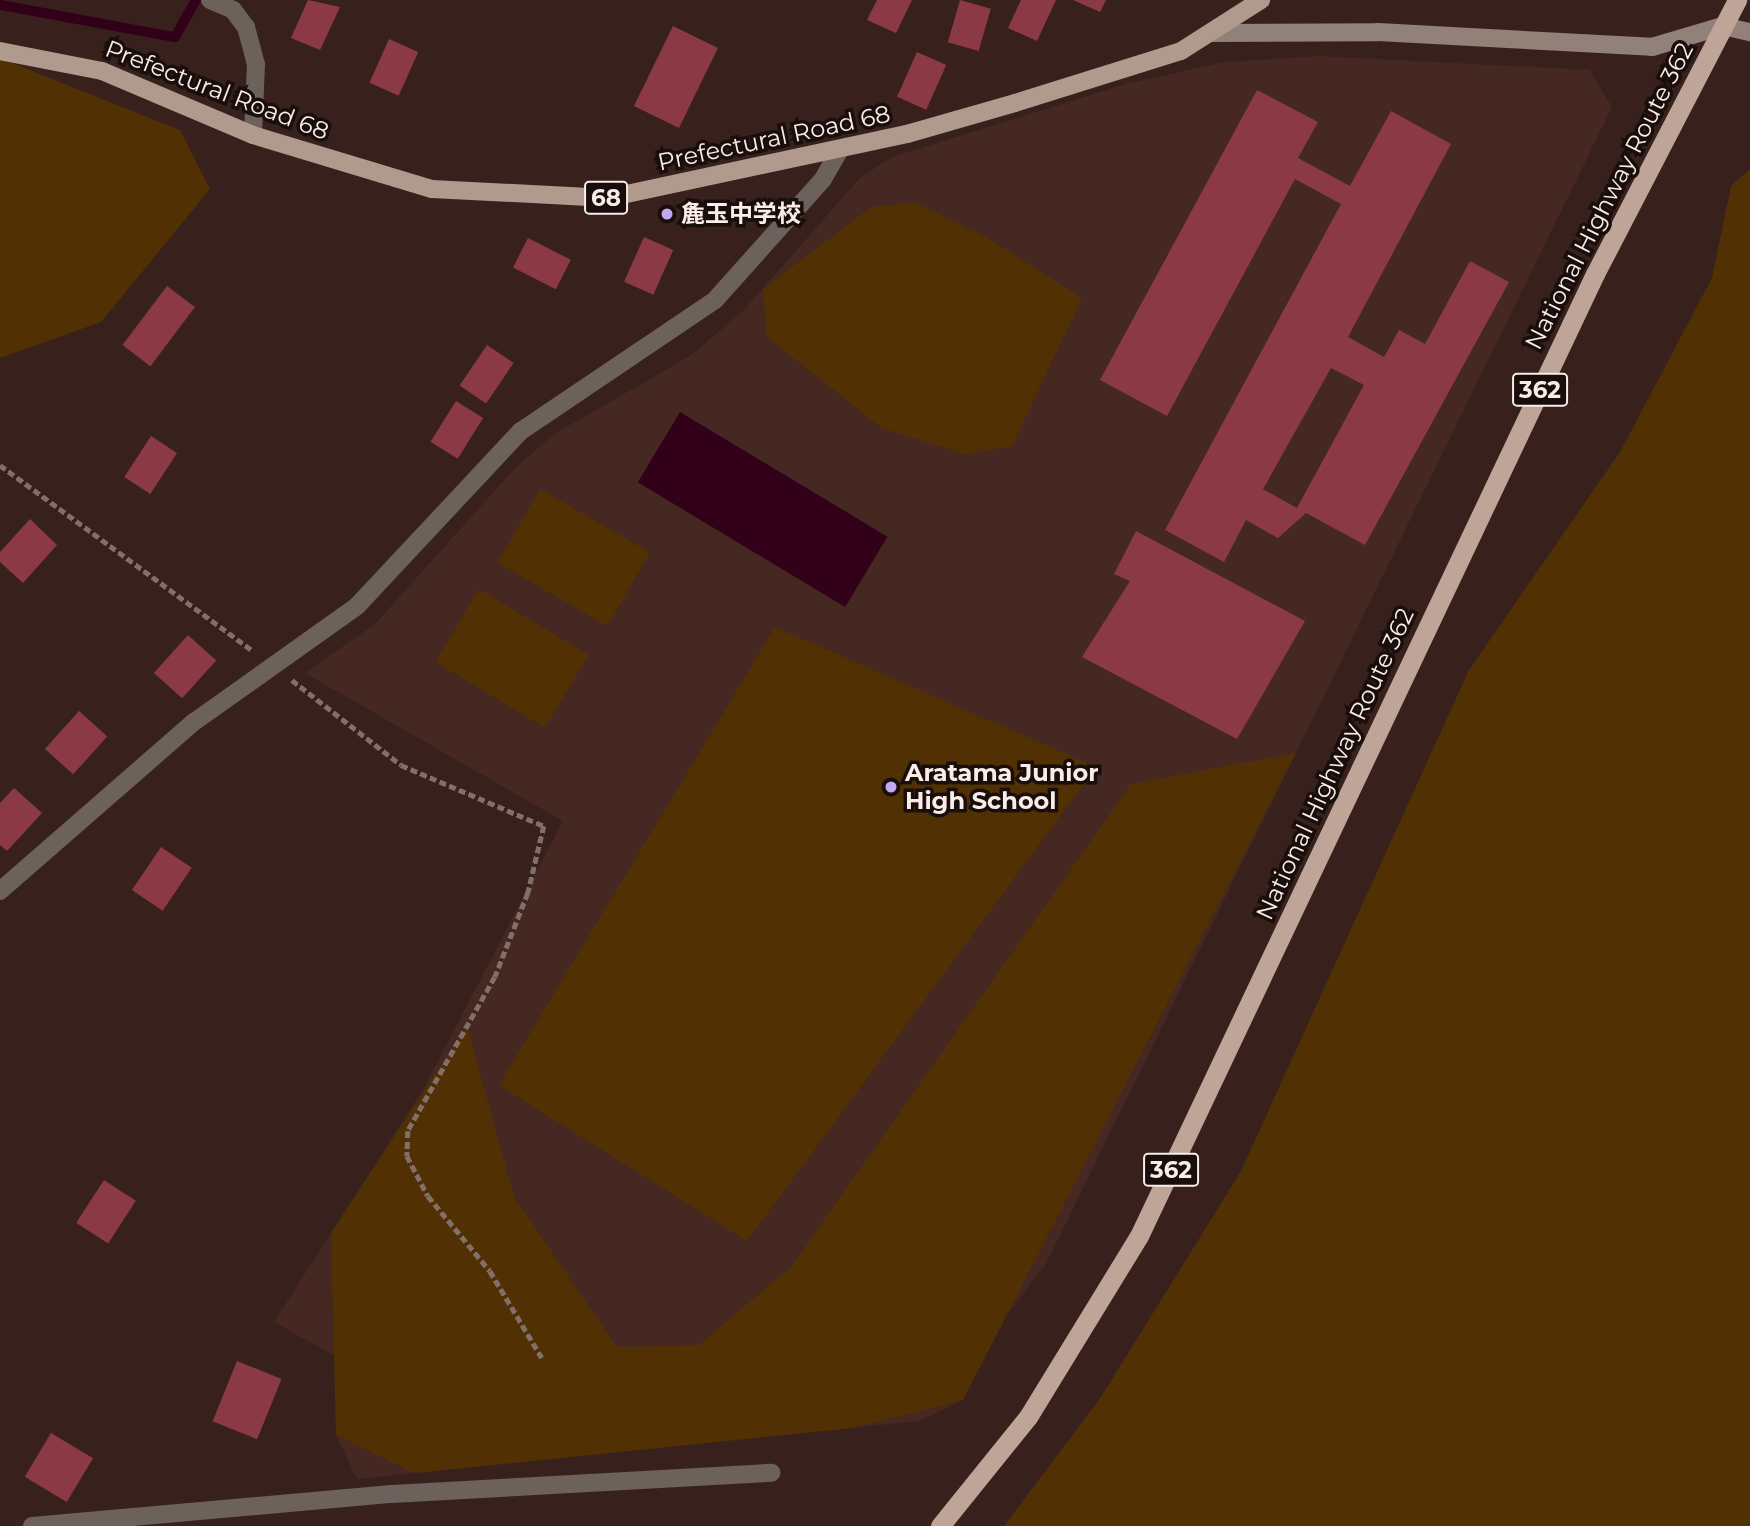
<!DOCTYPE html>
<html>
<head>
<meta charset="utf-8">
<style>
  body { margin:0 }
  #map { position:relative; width:1750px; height:1526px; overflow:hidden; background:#38211c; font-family:Montserrat,"Noto Sans JP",sans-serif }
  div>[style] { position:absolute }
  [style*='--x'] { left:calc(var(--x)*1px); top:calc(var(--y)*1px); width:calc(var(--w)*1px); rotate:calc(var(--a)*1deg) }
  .built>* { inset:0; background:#452821 }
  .green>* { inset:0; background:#513104; transform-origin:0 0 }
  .water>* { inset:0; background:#330019; transform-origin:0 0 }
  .stream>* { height:10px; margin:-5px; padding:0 5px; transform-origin:5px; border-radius:5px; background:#330019 }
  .building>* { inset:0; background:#8b3a45; transform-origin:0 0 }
  .path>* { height:4.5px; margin-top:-2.25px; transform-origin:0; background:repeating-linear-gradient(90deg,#836f6a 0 7px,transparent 0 10.5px) }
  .minor>* { height:18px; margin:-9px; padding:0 9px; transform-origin:9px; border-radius:9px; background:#6c615b }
  .tertiary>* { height:18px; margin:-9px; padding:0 9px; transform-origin:9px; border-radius:9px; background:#6c615b }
  .secondary>* { height:18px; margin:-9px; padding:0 9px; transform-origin:9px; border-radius:9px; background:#928178 }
  .primary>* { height:18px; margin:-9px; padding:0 9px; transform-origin:9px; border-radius:9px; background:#b09a8e }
  .trunk>* { height:19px; margin:-9.5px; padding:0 9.5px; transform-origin:9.5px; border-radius:9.5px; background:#bea598 }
  .dots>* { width:19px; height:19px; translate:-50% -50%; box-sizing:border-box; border:4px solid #180e0c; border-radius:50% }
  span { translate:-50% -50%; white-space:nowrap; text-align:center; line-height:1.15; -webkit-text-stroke:7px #180e0c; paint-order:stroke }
  .shield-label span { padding:2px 5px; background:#180e0c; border:2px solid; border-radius:5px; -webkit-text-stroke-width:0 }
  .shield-label { font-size:23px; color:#fcece8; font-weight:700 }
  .street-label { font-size:24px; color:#fcece8 }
  .poi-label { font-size:24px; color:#fcece8; font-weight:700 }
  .left { translate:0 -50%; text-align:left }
</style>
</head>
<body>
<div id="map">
  <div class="built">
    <i style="clip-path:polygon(1319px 56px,1590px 70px,1612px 107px,1046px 1264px,989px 1338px,963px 1400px,919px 1421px,357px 1479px,336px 1435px,359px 1391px,356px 1368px,274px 1322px,424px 1088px,563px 821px,305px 673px,375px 624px,516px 467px,556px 433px,690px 356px,742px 312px,860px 178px,892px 157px,1126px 84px,1224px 62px)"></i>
  </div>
  <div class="green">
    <i style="clip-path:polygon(0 58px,180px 130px,210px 189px,101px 322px,0 358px)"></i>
    <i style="clip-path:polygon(1750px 169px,1750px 1526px,1004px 1526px,1101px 1397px,1241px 1171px,1469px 670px,1620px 452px,1712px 278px,1731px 186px)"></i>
    <i style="clip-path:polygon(916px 203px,983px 235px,1082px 298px,1012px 446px,964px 454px,882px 428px,767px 337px,763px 289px,871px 207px)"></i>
    <i style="left:540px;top:489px;width:127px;height:85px;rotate:30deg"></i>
    <i style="left:479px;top:589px;width:128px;height:85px;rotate:31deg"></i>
    <i style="clip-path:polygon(775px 627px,1096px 767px,747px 1241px,499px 1085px)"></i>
    <i style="clip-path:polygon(1296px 753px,963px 1400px,852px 1428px,415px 1473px,336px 1435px,331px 1233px,467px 1026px,514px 1197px,617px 1347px,699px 1345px,791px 1267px,1131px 784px)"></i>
  </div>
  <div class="water">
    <i style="left:680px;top:412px;width:242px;height:82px;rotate:31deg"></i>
  </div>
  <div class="stream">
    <i style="--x:0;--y:5;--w:178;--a:10.4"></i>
    <i style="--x:175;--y:37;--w:43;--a:-60.4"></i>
  </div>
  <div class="building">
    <i style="clip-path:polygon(308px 0,340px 7px,320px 50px,291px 38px)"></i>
    <i style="clip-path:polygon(877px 0,912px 0,896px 33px,867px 20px)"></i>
    <i style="left:960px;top:0;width:32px;height:44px;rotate:16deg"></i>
    <i style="clip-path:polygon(1021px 0,1056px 0,1037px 41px,1008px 28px)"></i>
    <i style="clip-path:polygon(1073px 0,1106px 0,1100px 12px)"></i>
    <i style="left:673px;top:26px;width:50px;height:89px;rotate:26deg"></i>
    <i style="left:389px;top:39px;width:32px;height:48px;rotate:24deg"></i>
    <i style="left:917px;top:52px;width:32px;height:49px;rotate:24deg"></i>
    <i style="clip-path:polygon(evenodd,1257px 90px,1318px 122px,1298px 158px,1350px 186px,1391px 111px,1451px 144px,1348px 337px,1384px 357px,1399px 330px,1425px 344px,1470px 261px,1509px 282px,1365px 545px,1306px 513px,1278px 538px,1246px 520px,1224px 562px,1165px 530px,1341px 204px,1295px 179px,1167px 416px,1100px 380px,1257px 90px,1331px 368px,1364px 385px,1297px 508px,1263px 489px,1331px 368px)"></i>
    <i style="left:644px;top:237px;width:32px;height:49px;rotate:24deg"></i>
    <i style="left:528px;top:238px;width:48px;height:33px;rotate:27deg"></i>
    <i style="left:167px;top:286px;width:35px;height:74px;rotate:37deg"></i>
    <i style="left:487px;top:345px;width:32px;height:49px;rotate:34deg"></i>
    <i style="left:456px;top:401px;width:32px;height:48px;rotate:32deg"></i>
    <i style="left:151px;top:436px;width:31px;height:49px;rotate:33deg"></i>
    <i style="clip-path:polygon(30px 519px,57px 545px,23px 583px,0 562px,0 552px)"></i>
    <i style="clip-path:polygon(1136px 531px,1305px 621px,1237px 739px,1082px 657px,1130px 581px,1114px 574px)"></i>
    <i style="left:188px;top:635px;width:38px;height:51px;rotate:42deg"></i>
    <i style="left:79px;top:711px;width:38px;height:51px;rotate:42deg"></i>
    <i style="clip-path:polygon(14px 788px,42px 813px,7px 851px,0 845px,0 803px)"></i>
    <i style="left:161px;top:847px;width:37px;height:52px;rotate:34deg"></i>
    <i style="left:104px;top:1180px;width:38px;height:51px;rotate:33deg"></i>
    <i style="left:237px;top:1361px;width:48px;height:65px;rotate:22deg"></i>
    <i style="left:51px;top:1433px;width:49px;height:51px;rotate:31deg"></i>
  </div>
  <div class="path">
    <i style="--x:0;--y:465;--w:313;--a:36.3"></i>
    <i style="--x:292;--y:680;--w:138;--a:37.9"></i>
    <i style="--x:401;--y:765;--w:155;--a:23.1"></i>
    <i style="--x:544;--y:826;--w:69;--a:103.4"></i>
    <i style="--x:528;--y:893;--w:90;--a:111.4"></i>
    <i style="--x:495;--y:977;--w:177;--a:119.5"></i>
    <i style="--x:408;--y:1131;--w:25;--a:92"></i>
    <i style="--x:407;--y:1156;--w:45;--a:62.3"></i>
    <i style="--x:428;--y:1196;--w:97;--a:50.4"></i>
    <i style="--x:490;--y:1271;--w:101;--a:59.1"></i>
  </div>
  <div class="minor">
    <i style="--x:210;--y:0;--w:25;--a:23"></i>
    <i style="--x:233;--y:10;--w:21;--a:53"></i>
    <i style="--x:246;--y:27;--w:38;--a:75"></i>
    <i style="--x:256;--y:64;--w:71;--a:92.4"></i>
    <i style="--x:32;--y:1526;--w:361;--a:-5.1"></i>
    <i style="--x:392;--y:1494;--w:380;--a:-3.2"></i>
  </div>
  <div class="tertiary">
    <i style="--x:0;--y:891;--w:257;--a:-41.1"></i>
    <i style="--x:194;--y:722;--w:200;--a:-35.4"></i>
    <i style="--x:357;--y:606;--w:240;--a:-46.9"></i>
    <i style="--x:521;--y:431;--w:234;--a:-34"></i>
    <i style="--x:715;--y:300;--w:162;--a:-48.2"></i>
    <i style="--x:823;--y:179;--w:34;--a:-60"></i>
  </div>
  <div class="secondary">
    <i style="--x:1212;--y:33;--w:166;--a:-0.3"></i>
    <i style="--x:1378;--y:32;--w:274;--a:3.1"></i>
    <i style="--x:1652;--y:47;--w:74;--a:-16.5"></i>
    <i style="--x:1723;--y:26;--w:28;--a:13"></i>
  </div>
  <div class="primary">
    <i style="--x:0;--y:51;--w:104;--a:11.1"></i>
    <i style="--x:102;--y:71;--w:164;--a:23"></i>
    <i style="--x:253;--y:135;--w:187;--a:16.8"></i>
    <i style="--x:432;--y:189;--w:176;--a:2.9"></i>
    <i style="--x:608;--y:198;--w:306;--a:-12.1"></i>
    <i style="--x:907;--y:134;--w:112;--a:-16"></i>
    <i style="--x:1015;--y:103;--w:174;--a:-17.4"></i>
    <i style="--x:1181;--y:51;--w:95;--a:-32.5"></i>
  </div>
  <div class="trunk">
    <i style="--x:940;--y:1526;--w:140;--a:-51.1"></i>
    <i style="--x:1028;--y:1417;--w:212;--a:-58.5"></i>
    <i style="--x:1139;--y:1236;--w:1065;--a:-64.64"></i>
    <i style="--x:1595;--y:274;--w:309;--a:-62.6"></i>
  </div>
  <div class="dots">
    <i style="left:667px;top:214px;background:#c4a7f1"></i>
    <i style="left:891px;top:787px;background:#c4a7f1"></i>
  </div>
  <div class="shield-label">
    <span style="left:606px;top:198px">68</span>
    <span style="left:1540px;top:390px">362</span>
    <span style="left:1171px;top:1170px">362</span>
  </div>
  <div class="street-label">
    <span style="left:217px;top:90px;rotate:21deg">Prefectural Road 68</span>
    <span style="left:774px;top:138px;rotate:-12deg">Prefectural Road 68</span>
    <span style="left:1609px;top:196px;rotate:-63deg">National Highway Route 362</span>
    <span style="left:1335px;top:764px;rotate:-65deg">National Highway Route 362</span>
  </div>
  <div class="poi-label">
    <span class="left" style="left:681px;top:214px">麁玉中学校</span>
    <span class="left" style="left:905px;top:787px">Aratama Junior<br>High School</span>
  </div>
</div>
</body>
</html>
